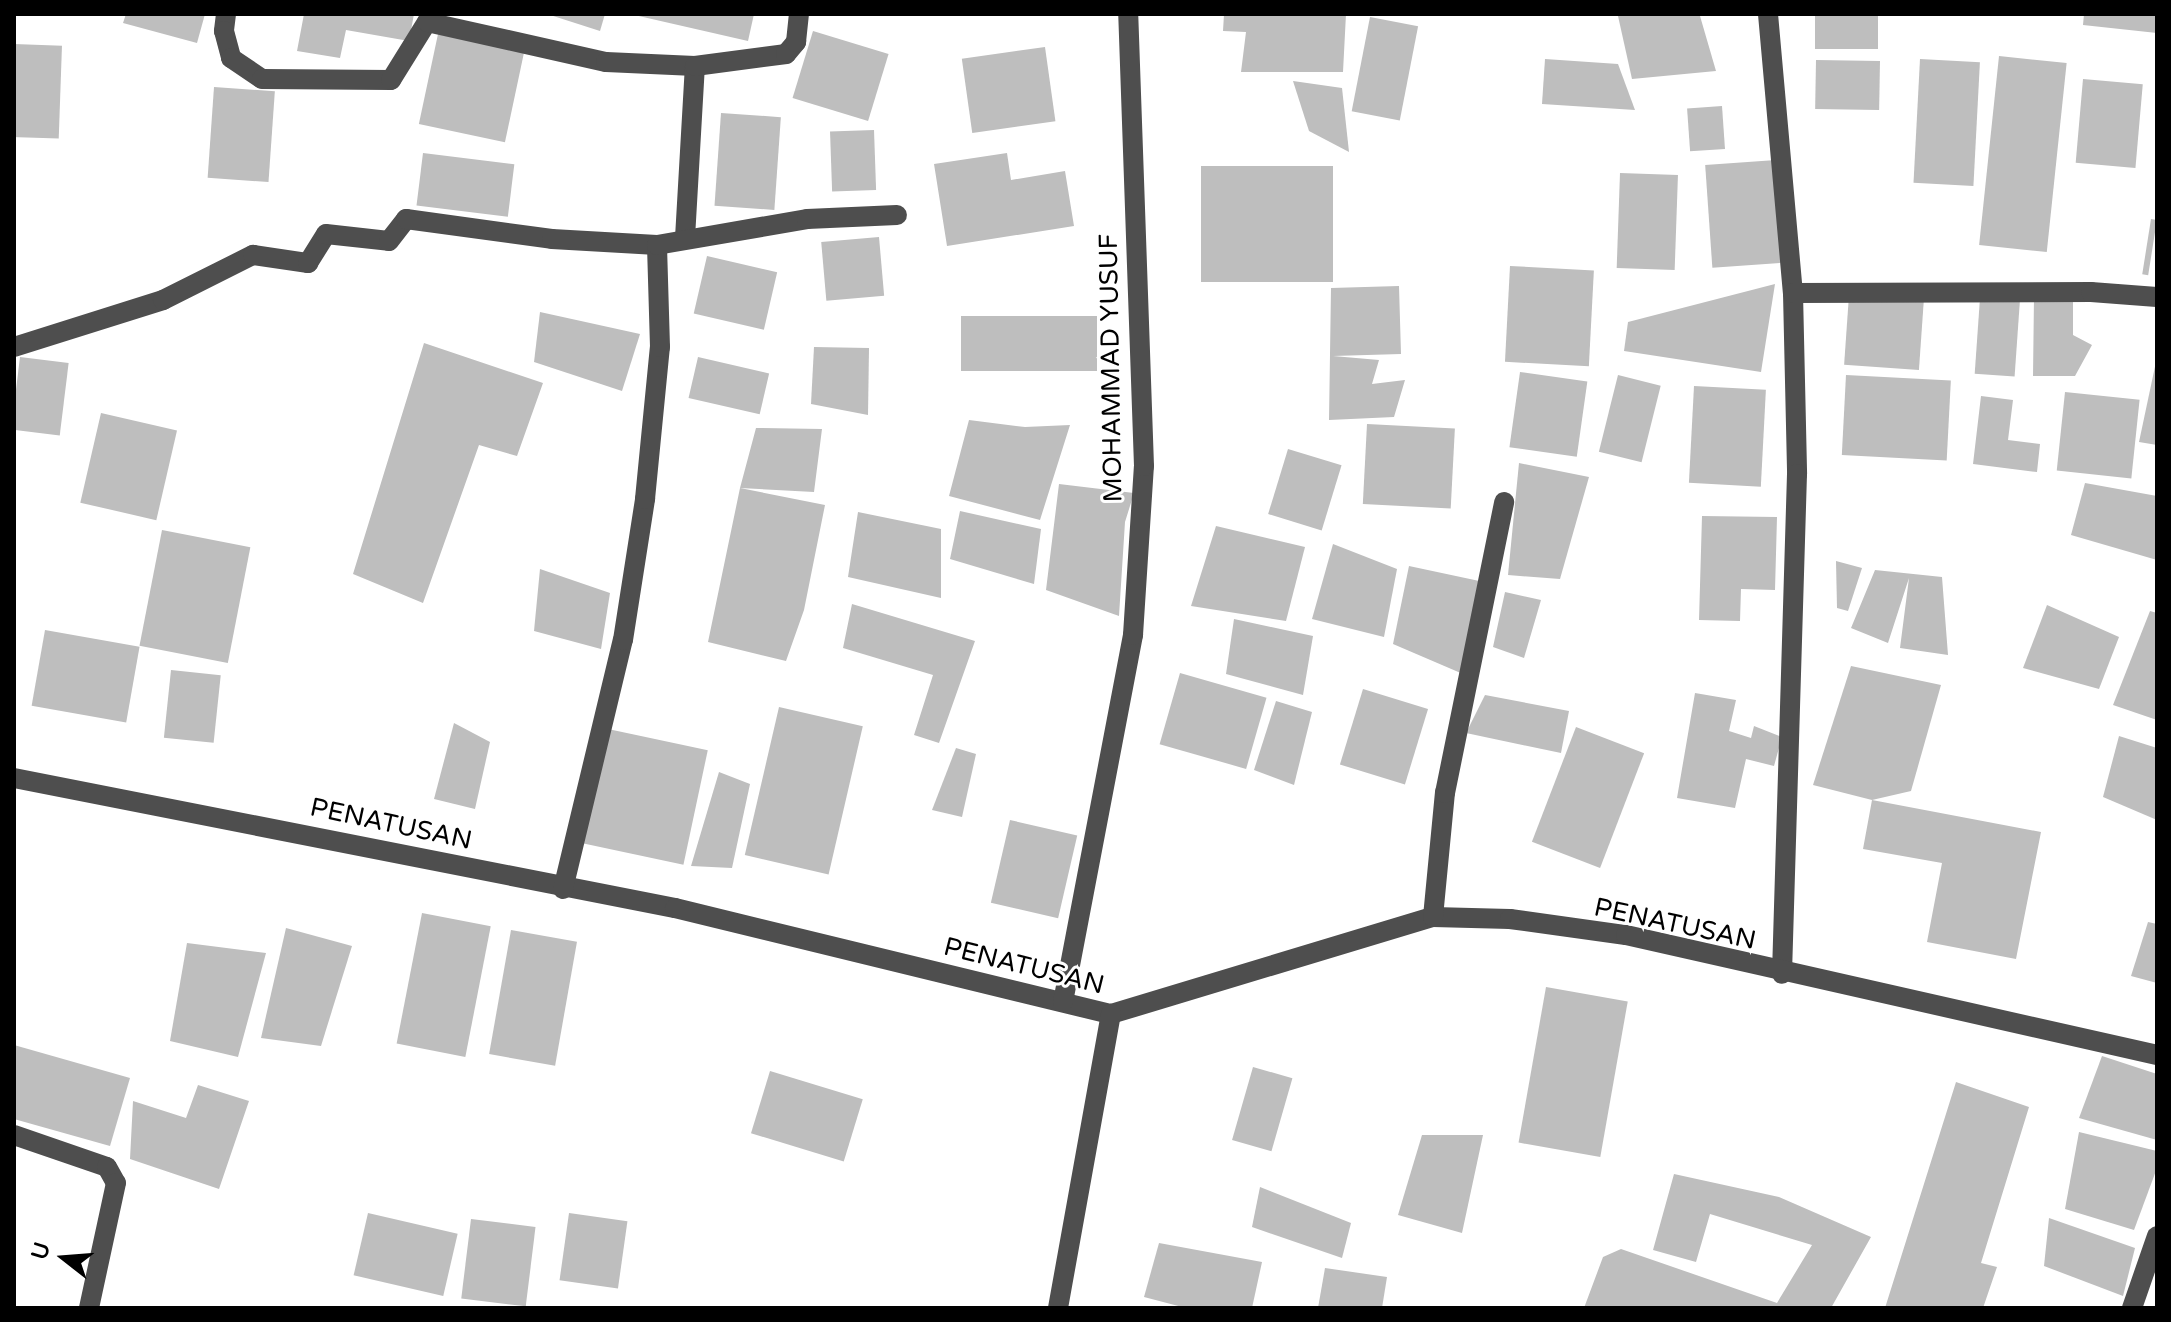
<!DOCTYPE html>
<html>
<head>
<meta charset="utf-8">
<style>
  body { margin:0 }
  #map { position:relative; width:2171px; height:1322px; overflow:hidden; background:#fff; font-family:"Varela Round",sans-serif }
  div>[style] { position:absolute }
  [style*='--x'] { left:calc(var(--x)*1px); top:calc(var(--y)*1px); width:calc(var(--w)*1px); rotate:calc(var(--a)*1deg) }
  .building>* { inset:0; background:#bebebe; transform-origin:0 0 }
  .minor>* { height:20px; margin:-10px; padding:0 10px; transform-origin:10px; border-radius:10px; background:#4e4e4e }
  span { translate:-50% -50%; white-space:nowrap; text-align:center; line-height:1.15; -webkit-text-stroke:6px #fff; paint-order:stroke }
  .street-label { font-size:26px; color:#000 }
  .frame { position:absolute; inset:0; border:16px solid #000; pointer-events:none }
  .north { position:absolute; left:24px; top:1218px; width:80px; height:80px; -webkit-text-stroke:6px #fff; paint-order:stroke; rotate:287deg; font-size:22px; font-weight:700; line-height:32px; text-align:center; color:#000 }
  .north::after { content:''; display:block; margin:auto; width:28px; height:36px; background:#000; clip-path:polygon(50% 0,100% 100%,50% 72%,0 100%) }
</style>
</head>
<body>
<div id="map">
  <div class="building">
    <i style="clip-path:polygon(126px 14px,205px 14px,197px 43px,123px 23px)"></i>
    <i style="clip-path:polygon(304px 14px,414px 14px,409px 41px,346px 30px,340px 58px,297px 51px)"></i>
    <i style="clip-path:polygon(547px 14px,605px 14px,600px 31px)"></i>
    <i style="clip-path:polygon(630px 14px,754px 14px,748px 41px)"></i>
    <i style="clip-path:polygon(1224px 14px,1346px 14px,1343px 72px,1241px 72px,1246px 32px,1223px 31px)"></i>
    <i style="left:1815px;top:14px;width:63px;height:35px"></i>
    <i style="clip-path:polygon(2084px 14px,2157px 14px,2157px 33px,2083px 25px)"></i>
    <i style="clip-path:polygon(1618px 16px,1700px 16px,1716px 71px,1632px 79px)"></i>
    <i style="left:1370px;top:17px;width:49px;height:96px;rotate:11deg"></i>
    <i style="left:813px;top:31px;width:79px;height:70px;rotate:17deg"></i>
    <i style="left:438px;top:34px;width:88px;height:92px;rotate:12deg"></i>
    <i style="left:14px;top:44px;width:48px;height:93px;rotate:2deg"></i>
    <i style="left:1045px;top:47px;width:75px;height:84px;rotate:82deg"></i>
    <i style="left:1999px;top:56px;width:68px;height:190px;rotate:6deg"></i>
    <i style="clip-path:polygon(1545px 59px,1618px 64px,1635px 110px,1542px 104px)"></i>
    <i style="left:1920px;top:59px;width:60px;height:124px;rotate:3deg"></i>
    <i style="left:1816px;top:60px;width:64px;height:49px;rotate:1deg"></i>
    <i style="left:2083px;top:79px;width:60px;height:84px;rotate:5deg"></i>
    <i style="clip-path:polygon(1293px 81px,1342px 88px,1349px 152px,1309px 131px)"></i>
    <i style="left:214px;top:87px;width:61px;height:91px;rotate:4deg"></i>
    <i style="left:1722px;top:106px;width:43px;height:35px;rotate:86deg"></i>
    <i style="left:721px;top:113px;width:60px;height:93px;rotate:4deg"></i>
    <i style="left:874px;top:130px;width:60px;height:44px;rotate:88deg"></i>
    <i style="left:423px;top:153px;width:92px;height:53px;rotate:7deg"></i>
    <i style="clip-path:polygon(1007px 153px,1011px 180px,1065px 171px,1074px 226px,947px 246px,934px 164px)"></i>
    <i style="left:1776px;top:160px;width:103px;height:71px;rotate:86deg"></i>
    <i style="left:1333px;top:166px;width:116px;height:132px;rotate:90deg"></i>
    <i style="left:1620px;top:173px;width:58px;height:95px;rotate:2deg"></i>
    <i style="left:2151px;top:219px;width:6px;height:56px;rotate:9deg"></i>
    <i style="left:879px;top:237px;width:59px;height:58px;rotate:85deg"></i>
    <i style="left:707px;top:256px;width:72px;height:59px;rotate:13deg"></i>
    <i style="left:1510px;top:266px;width:84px;height:96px;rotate:3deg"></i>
    <i style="clip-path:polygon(1775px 284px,1761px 372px,1624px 351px,1628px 322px)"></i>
    <i style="clip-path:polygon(1399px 286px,1401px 354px,1333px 356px,1379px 360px,1372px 384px,1405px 380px,1394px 417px,1329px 420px,1331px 288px)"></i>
    <i style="left:1849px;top:295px;width:75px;height:70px;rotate:4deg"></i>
    <i style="clip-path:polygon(2034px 296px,2073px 296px,2073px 335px,2092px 345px,2075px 376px,2033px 376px)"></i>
    <i style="left:1980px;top:298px;width:40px;height:76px;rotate:4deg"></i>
    <i style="clip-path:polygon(540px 312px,640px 334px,622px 391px,534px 362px)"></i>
    <i style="left:1097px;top:316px;width:55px;height:136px;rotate:90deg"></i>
    <i style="clip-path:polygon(424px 343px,543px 383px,517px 456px,479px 445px,423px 603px,353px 574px)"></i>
    <i style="clip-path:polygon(814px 347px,869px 348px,868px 415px,811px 404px)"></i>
    <i style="left:20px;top:357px;width:49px;height:73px;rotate:7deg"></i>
    <i style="left:698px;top:357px;width:73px;height:42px;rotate:13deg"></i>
    <i style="clip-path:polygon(2157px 357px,2157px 445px,2139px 442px)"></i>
    <i style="left:1520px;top:372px;width:68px;height:76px;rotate:8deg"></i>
    <i style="left:1618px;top:375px;width:44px;height:79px;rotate:14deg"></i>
    <i style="left:1846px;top:375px;width:105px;height:80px;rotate:3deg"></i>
    <i style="left:1694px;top:386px;width:72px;height:97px;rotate:3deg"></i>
    <i style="left:2065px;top:392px;width:75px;height:79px;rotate:6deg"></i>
    <i style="clip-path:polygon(1981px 396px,2013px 400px,2008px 440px,2040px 444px,2037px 472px,1973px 464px)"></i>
    <i style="left:101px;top:413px;width:78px;height:92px;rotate:13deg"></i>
    <i style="clip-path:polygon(969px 420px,1025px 427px,1070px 425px,1040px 520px,949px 496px)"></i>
    <i style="left:1367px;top:424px;width:88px;height:80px;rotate:3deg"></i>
    <i style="clip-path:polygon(756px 428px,822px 429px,814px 492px,740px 488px,825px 505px,804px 610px,786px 661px,708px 642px,740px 488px)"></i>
    <i style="left:1288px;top:449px;width:56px;height:68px;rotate:17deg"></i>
    <i style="clip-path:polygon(1519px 463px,1589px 477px,1560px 579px,1508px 575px)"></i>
    <i style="clip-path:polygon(2085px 483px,2157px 496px,2157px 560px,2071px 535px)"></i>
    <i style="clip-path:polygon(1059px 484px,1134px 493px,1125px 522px,1119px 616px,1046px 590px)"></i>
    <i style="clip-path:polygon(960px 511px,1041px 529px,1034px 584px,950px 559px)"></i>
    <i style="clip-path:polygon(858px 512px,941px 529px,941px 598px,848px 577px)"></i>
    <i style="clip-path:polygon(1702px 516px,1777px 517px,1775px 590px,1741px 589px,1740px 621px,1699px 620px)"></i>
    <i style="clip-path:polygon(1216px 526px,1305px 547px,1286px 621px,1191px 606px)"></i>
    <i style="left:162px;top:530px;width:90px;height:118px;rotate:11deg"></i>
    <i style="clip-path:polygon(1333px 544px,1397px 569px,1384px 637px,1312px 619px)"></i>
    <i style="clip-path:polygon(1836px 561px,1862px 568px,1848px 611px,1837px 608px)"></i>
    <i style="clip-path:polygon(1409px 566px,1484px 582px,1463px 674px,1393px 644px)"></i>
    <i style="clip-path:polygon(540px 569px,610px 593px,601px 649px,534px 631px)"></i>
    <i style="clip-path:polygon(1875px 570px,1942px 577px,1948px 655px,1900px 648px,1909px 578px,1888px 643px,1851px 628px)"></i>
    <i style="clip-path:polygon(1505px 592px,1541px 600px,1524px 658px,1493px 647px)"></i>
    <i style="clip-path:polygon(852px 604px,975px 641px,939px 743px,914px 735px,933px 675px,843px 648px)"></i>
    <i style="clip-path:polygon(2047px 605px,2119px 637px,2099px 689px,2023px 668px)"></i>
    <i style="clip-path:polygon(2150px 611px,2157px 613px,2157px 720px,2113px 705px)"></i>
    <i style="clip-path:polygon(1234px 619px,1313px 636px,1303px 695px,1226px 674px)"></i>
    <i style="left:45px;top:630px;width:96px;height:77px;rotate:10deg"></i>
    <i style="clip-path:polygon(1851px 666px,1941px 685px,1911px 791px,1872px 800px,1813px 785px)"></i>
    <i style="left:171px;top:670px;width:50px;height:68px;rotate:6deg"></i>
    <i style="left:1180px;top:673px;width:90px;height:74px;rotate:16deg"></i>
    <i style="left:1363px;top:689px;width:68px;height:79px;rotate:17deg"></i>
    <i style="clip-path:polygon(1695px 693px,1736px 700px,1729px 731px,1751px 738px,1754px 726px,1782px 737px,1774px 766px,1746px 759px,1735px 808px,1677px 798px)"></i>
    <i style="clip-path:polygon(1485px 695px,1569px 711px,1561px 753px,1466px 733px)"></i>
    <i style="clip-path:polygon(1276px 701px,1312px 712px,1294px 785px,1254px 770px)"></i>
    <i style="left:779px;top:707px;width:86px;height:152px;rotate:13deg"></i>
    <i style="clip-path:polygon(454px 723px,490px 742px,475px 809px,434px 799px)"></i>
    <i style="left:1576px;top:727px;width:73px;height:123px;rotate:21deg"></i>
    <i style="left:608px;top:729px;width:102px;height:117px;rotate:12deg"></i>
    <i style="clip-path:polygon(2119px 736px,2157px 748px,2157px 820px,2103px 797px)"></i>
    <i style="clip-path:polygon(956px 748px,976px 754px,962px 817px,932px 810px)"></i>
    <i style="clip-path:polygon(719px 772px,750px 784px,732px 868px,691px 866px)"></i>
    <i style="clip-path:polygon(1872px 800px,2041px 832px,2016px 959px,1927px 942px,1942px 863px,1863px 849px)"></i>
    <i style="left:1010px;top:820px;width:69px;height:85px;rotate:13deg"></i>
    <i style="left:422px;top:913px;width:70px;height:133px;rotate:11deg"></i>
    <i style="clip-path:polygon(2148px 922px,2157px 924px,2157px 983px,2131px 976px)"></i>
    <i style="clip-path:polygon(286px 928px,352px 946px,321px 1046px,261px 1038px)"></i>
    <i style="left:511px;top:930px;width:67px;height:126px;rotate:10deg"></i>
    <i style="clip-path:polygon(187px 943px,266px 953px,238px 1057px,170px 1041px)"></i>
    <i style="left:1546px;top:987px;width:83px;height:158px;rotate:10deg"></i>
    <i style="clip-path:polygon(14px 1045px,130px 1078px,110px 1146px,14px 1119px)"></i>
    <i style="clip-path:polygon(2102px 1056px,2157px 1074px,2157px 1140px,2079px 1118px)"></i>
    <i style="left:1253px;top:1067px;width:41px;height:76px;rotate:16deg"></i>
    <i style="left:770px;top:1071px;width:97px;height:65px;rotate:17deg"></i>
    <i style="clip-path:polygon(1956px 1082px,2029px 1107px,1981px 1263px,1997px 1267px,1983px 1308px,1885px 1308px)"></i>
    <i style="clip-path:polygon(198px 1085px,249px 1101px,219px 1189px,130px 1159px,133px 1101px,186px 1118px)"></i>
    <i style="clip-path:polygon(2079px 1132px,2157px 1151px,2157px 1168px,2134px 1230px,2065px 1209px)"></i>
    <i style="clip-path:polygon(1422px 1135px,1483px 1135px,1462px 1233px,1398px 1215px)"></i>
    <i style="clip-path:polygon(1674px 1174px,1779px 1197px,1871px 1237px,1831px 1308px,1584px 1308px,1603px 1257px,1621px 1249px,1777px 1303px,1812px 1245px,1710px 1214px,1696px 1262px,1653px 1250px)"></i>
    <i style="clip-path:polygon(1260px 1187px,1351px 1223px,1342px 1258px,1252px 1227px)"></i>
    <i style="left:368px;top:1213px;width:92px;height:64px;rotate:13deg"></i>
    <i style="left:569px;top:1213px;width:59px;height:68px;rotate:8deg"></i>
    <i style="clip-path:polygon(2049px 1218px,2135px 1248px,2123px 1296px,2044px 1266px)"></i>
    <i style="left:471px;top:1219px;width:65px;height:80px;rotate:7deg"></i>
    <i style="clip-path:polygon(1159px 1243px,1262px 1262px,1252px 1308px,1186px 1308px,1144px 1297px)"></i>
    <i style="clip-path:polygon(1325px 1268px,1387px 1277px,1382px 1308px,1318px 1308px)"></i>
  </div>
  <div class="minor">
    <i style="--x:226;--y:14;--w:17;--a:97"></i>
    <i style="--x:224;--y:31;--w:28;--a:75"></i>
    <i style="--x:231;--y:58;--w:37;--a:34"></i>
    <i style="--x:262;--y:79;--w:129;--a:0.4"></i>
    <i style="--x:391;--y:80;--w:68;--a:-58.2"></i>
    <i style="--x:427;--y:22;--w:183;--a:12.6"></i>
    <i style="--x:606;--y:62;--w:89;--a:2.6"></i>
    <i style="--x:1768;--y:14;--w:280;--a:84.9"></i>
    <i style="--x:1793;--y:293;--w:181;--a:88.7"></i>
    <i style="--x:1797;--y:474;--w:500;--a:91.72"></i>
    <i style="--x:685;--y:238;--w:172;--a:-86.7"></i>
    <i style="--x:695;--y:66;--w:92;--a:-7.5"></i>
    <i style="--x:786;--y:54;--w:16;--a:-50"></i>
    <i style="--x:796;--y:42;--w:28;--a:-84"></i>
    <i style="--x:1793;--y:293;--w:298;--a:-0.2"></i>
    <i style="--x:2091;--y:292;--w:66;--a:4.3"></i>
    <i style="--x:14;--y:347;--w:156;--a:-17.5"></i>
    <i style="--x:163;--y:300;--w:101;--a:-26.6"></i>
    <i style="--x:253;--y:255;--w:56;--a:8.3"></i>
    <i style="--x:308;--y:263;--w:34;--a:-58"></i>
    <i style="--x:326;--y:234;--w:63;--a:6.3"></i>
    <i style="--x:389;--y:241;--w:28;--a:-52"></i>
    <i style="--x:406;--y:219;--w:147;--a:7.8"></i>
    <i style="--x:552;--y:239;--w:105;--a:3.3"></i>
    <i style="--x:14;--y:778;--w:674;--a:11.13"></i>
    <i style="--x:675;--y:908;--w:449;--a:13.7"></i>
    <i style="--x:1111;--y:1014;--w:336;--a:-16.8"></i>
    <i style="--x:1433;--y:917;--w:77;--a:1.5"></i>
    <i style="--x:1510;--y:919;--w:117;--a:7.9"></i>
    <i style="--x:1626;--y:935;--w:544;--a:12.73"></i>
    <i style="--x:563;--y:889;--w:256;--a:-76.5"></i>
    <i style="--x:623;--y:640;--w:143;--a:-81.1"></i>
    <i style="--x:645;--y:499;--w:153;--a:-84.4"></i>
    <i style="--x:660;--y:347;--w:102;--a:-91.7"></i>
    <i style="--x:657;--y:245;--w:152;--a:-9.8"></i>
    <i style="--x:807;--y:219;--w:90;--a:-2.5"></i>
    <i style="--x:1433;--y:917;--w:125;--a:-84.5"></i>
    <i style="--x:1445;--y:793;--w:297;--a:-78.5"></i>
    <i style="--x:1063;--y:1002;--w:374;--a:-79.2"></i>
    <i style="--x:1133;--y:635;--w:169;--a:-86.3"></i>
    <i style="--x:1144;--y:466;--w:452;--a:-92"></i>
    <i style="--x:14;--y:1135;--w:98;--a:19"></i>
    <i style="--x:107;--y:1167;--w:18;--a:61"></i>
    <i style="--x:116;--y:1183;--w:128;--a:102.2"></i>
    <i style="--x:1058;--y:1308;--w:299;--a:-79.8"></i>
    <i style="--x:2132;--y:1308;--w:76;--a:-70.9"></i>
  </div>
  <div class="street-label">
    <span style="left:1111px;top:368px;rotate:-91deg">MOHAMMAD YUSUF</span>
    <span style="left:391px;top:824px;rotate:12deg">PENATUSAN</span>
    <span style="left:1675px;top:924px;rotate:12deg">PENATUSAN</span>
    <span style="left:1024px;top:966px;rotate:14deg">PENATUSAN</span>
  </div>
  <div class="frame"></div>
  <div class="north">U</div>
</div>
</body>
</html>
